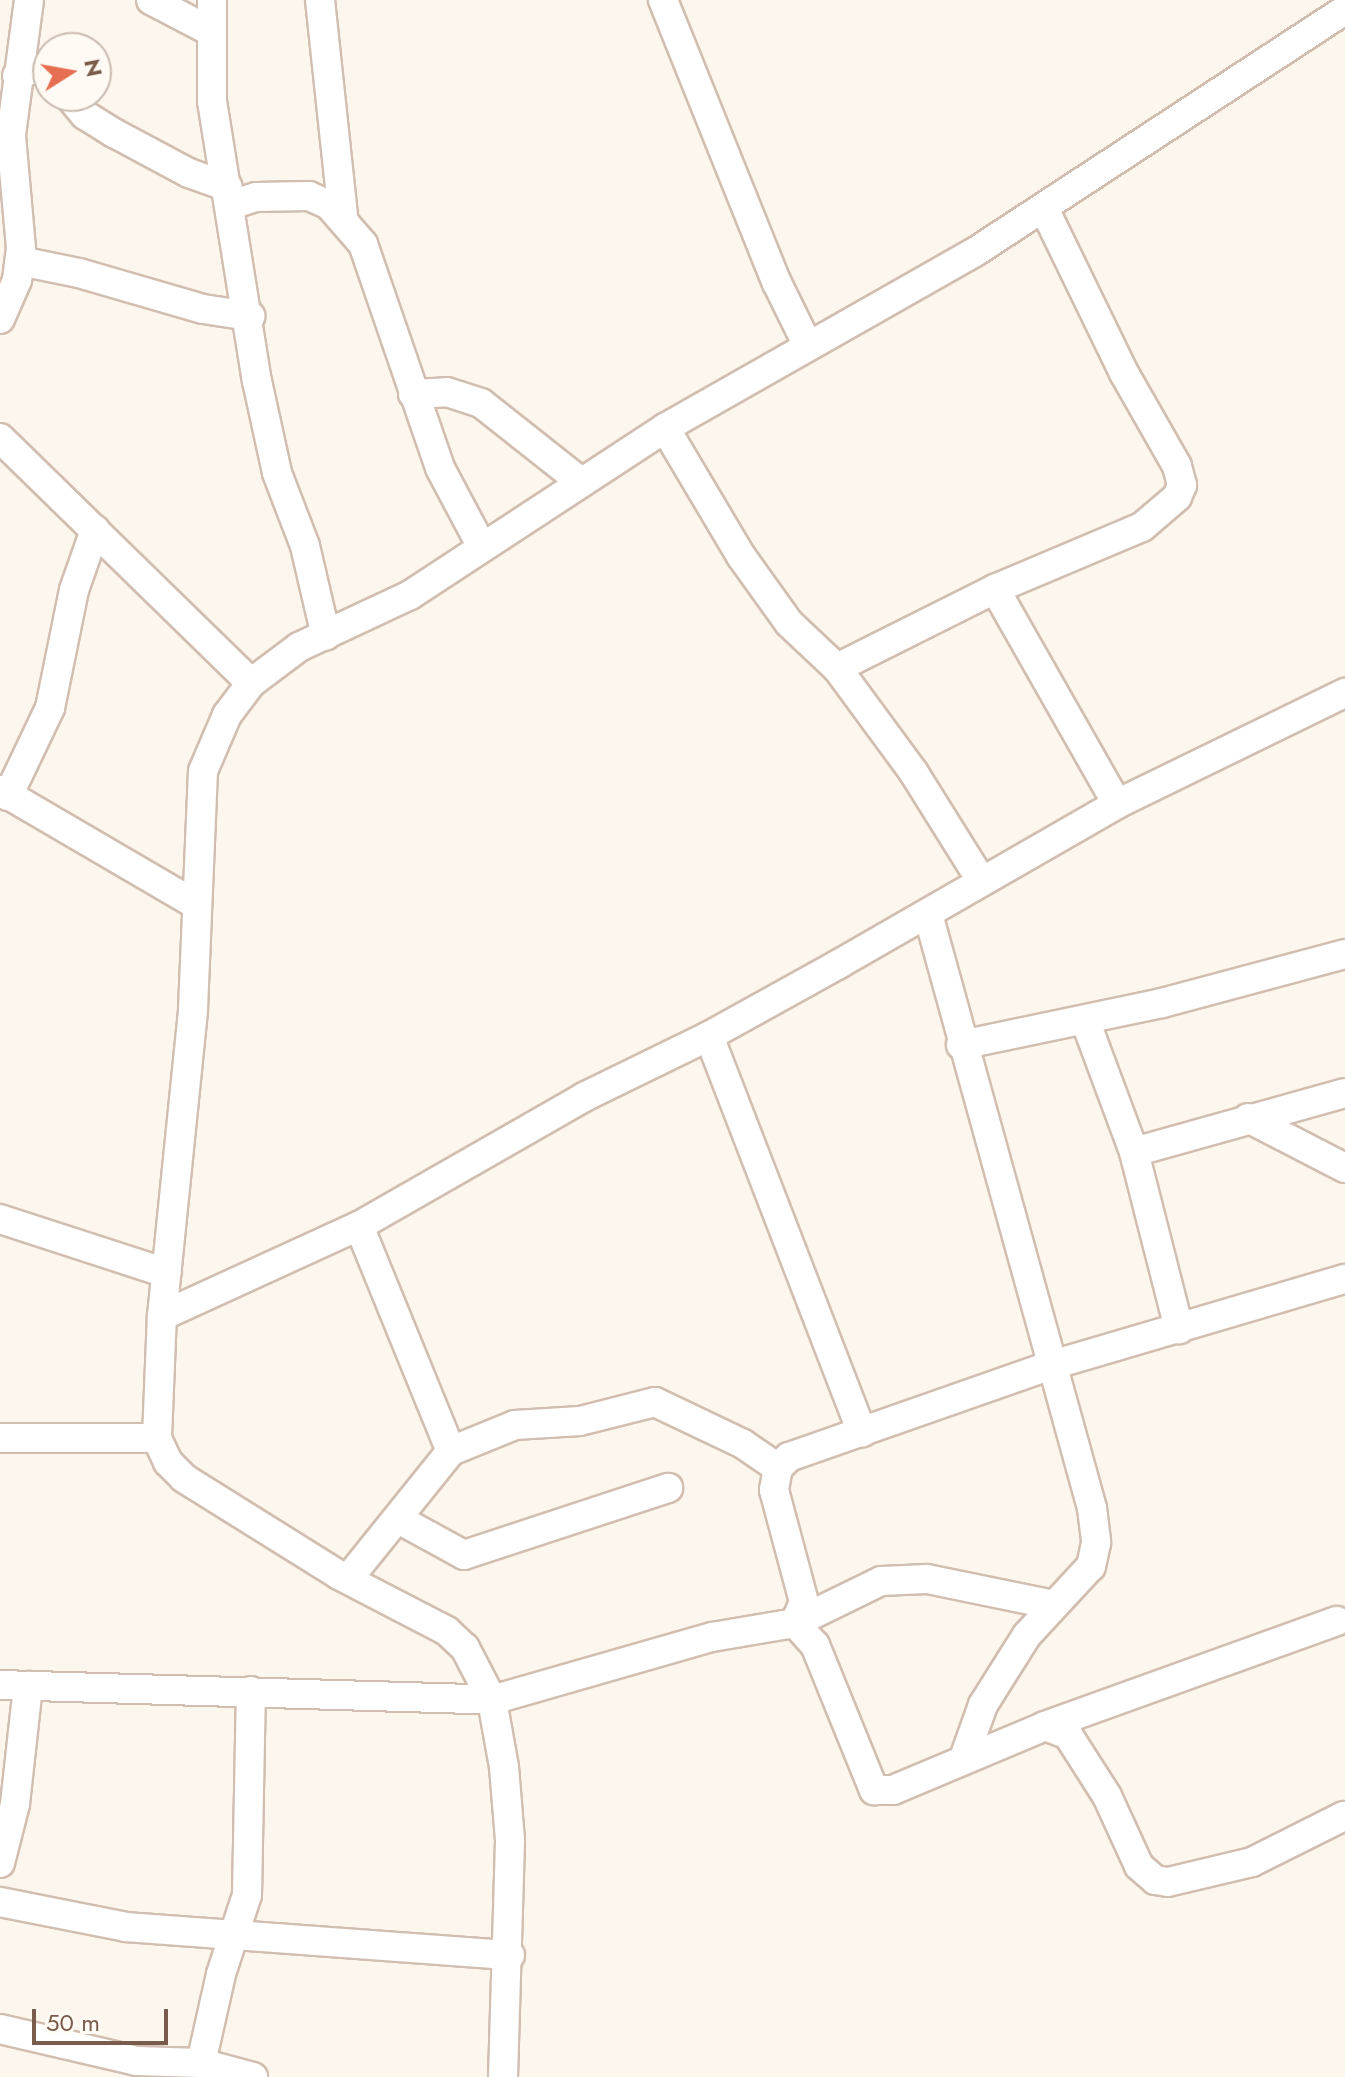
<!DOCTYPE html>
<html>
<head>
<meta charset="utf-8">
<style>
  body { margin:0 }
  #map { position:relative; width:1345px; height:2077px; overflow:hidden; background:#fdf6ec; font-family:Jost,sans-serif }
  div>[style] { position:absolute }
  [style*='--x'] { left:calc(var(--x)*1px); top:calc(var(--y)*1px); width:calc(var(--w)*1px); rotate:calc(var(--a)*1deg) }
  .roads { filter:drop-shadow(2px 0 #d1beb0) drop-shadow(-2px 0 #d1beb0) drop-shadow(0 2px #d1beb0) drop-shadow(0 -2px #d1beb0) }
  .minor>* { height:28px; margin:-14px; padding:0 14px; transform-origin:14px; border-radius:14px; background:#fff }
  span { translate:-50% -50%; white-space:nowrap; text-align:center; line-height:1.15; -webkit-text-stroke:8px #fffaf3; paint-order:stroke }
  .north { position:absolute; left:32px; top:32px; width:80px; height:80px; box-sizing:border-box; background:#fffaf3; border:2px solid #cabbb1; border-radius:50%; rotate:79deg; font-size:22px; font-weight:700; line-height:32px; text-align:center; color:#7a5c4d }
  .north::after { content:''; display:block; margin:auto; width:28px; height:36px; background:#e76f51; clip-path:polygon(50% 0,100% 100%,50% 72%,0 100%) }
  .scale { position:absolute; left:32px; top:2009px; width:136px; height:36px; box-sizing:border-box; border:4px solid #7a5c4d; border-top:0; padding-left:10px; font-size:24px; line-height:28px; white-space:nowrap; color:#7a5c4d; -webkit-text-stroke:6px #fffaf3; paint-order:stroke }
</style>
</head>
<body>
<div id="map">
  <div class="roads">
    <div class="minor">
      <i style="--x:151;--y:0;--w:67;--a:27.7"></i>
      <i style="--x:212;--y:0;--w:101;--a:90"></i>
      <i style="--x:212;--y:101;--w:284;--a:80.9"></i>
      <i style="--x:257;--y:381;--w:94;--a:77.7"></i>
      <i style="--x:277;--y:473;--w:78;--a:69"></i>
      <i style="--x:305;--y:546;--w:92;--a:76.9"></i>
      <i style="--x:320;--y:0;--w:218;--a:83.9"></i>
      <i style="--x:663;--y:0;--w:305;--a:68.1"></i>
      <i style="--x:777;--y:283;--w:70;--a:63.8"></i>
      <i style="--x:17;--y:76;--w:19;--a:-25"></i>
      <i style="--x:34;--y:68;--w:14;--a:8"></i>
      <i style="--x:69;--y:96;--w:25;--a:50"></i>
      <i style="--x:85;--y:115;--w:34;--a:32"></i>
      <i style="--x:114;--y:133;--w:85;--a:28.1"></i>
      <i style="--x:189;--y:173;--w:41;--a:19.7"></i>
      <i style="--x:231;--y:205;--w:26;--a:-18"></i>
      <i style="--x:256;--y:197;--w:53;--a:-1.1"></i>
      <i style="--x:309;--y:196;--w:22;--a:24"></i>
      <i style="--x:329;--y:205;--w:52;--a:48.9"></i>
      <i style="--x:363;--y:244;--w:237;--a:71"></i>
      <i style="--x:440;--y:468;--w:89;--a:62"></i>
      <i style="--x:20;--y:261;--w:60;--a:11.5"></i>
      <i style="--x:79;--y:273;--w:129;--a:16.2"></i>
      <i style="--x:203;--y:309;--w:48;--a:8.5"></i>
      <i style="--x:0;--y:319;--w:43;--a:-66.4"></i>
      <i style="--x:17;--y:280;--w:32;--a:-83"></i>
      <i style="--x:21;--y:248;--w:113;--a:-95.1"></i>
      <i style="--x:11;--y:135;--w:136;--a:-82.4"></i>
      <i style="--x:413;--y:394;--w:34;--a:-3"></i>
      <i style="--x:447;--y:392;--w:36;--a:18"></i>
      <i style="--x:481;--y:403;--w:127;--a:38.3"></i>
      <i style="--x:665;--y:428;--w:149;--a:59.3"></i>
      <i style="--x:741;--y:556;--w:82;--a:54.4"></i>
      <i style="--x:789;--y:623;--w:66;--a:43.2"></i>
      <i style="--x:837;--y:668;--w:130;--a:53.7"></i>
      <i style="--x:914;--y:773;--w:128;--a:58"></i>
      <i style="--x:0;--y:438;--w:351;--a:44.3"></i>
      <i style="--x:995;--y:589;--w:247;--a:60.4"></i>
      <i style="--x:837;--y:668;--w:177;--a:-26.6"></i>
      <i style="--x:995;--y:589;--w:160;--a:-22.9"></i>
      <i style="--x:1142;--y:527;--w:46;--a:-40.6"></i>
      <i style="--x:1177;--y:497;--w:13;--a:-67"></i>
      <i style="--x:1182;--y:485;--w:20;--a:-105"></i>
      <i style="--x:1177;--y:466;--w:107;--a:-119.7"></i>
      <i style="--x:1124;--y:373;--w:183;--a:-115.9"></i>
      <i style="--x:0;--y:790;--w:226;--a:30.3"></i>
      <i style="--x:8;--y:796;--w:98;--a:-64.5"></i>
      <i style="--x:50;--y:708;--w:120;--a:-78.5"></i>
      <i style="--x:74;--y:590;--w:64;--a:-70.7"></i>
      <i style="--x:928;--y:914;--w:616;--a:74.57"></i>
      <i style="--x:1092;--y:1508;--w:35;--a:83"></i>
      <i style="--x:1096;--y:1543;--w:24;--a:102"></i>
      <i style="--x:1091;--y:1566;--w:94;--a:132.8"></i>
      <i style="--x:1027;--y:1635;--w:83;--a:122.2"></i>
      <i style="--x:983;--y:1705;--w:56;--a:109.7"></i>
      <i style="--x:1085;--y:1020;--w:141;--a:69.6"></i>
      <i style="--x:1134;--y:1152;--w:183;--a:75.7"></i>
      <i style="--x:709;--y:1036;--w:425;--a:68.9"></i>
      <i style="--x:961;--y:1045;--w:205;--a:-11.8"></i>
      <i style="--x:1162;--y:1003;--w:189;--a:-15"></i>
      <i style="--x:1248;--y:1118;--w:109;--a:27.3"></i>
      <i style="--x:1134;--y:1152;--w:219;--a:-15.6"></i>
      <i style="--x:0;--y:1219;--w:175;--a:18"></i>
      <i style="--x:359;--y:1226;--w:243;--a:67.8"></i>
      <i style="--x:162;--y:1316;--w:217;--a:-24.6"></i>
      <i style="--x:359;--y:1226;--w:259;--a:-29.8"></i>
      <i style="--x:584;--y:1097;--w:139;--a:-26"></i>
      <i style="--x:709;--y:1036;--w:149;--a:-29"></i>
      <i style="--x:839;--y:964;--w:321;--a:-29.9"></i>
      <i style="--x:1117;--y:804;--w:254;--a:-26"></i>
      <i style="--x:0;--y:1438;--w:157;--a:0"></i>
      <i style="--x:400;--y:1520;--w:73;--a:28.7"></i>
      <i style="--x:464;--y:1555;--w:215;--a:-18.2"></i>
      <i style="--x:348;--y:1579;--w:164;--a:-51.2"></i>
      <i style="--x:451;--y:1451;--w:69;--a:-22.1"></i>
      <i style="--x:515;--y:1425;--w:65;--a:-3.5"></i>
      <i style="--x:580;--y:1421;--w:77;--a:-14.2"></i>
      <i style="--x:655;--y:1402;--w:98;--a:25.5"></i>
      <i style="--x:743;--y:1444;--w:42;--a:34.4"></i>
      <i style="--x:1054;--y:1605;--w:130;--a:-168.4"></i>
      <i style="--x:927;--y:1579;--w:46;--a:177.5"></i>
      <i style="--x:881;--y:1581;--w:96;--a:154"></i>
      <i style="--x:795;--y:1623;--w:30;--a:48"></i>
      <i style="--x:815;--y:1645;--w:157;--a:67.9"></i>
      <i style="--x:874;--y:1790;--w:19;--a:0"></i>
      <i style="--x:893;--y:1790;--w:165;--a:-22.8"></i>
      <i style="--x:1045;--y:1726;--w:25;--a:21"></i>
      <i style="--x:1068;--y:1735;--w:72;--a:57.4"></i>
      <i style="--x:1107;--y:1796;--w:77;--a:65.4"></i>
      <i style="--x:1139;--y:1866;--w:21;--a:41"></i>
      <i style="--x:1155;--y:1880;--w:13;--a:9"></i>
      <i style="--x:1168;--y:1882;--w:86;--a:-13.4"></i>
      <i style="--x:1252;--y:1862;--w:103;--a:-26.6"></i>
      <i style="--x:0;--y:1685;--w:492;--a:1.7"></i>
      <i style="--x:492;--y:1700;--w:229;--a:-16"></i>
      <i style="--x:712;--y:1637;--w:84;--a:-9.6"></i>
      <i style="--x:795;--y:1623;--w:23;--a:-67"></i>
      <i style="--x:804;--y:1602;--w:116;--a:-105"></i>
      <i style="--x:774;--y:1490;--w:22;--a:-80"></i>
      <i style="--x:778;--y:1468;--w:16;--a:-45"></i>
      <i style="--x:789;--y:1457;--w:279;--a:-19.3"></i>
      <i style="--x:1052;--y:1365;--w:305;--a:-16.4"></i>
      <i style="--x:1045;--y:1726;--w:310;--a:-19.8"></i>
      <i style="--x:0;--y:1863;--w:61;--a:-75.7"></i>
      <i style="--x:15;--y:1804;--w:119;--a:-83.7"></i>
      <i style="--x:0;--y:1902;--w:128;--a:11.2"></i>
      <i style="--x:126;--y:1927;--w:385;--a:4.2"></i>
      <i style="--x:0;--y:2029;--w:140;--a:13.2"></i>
      <i style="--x:136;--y:2061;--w:65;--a:1.8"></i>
      <i style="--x:201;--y:2063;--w:54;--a:15.1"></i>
      <i style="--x:201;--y:2063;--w:91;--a:-77.3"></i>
      <i style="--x:221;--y:1974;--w:83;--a:-71.8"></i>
      <i style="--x:247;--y:1895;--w:204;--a:-88.9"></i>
      <i style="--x:503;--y:2077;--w:237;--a:-88.3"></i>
      <i style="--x:510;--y:1840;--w:73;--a:-94.7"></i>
      <i style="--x:504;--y:1767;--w:68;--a:-100.2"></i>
      <i style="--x:492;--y:1700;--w:59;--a:-117.4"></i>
      <i style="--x:465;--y:1648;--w:25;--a:-137"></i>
      <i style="--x:447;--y:1631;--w:122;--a:-152.6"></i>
      <i style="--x:339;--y:1575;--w:183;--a:-148"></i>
      <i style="--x:184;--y:1478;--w:23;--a:-135"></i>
      <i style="--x:168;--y:1462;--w:26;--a:-115"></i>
      <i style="--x:157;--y:1438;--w:122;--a:-87.7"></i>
      <i style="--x:162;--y:1316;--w:309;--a:-84.2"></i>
      <i style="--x:193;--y:1009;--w:238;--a:-87.6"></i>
      <i style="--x:203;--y:771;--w:61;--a:-66.8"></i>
      <i style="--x:227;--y:715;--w:40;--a:-53"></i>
      <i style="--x:251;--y:683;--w:60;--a:-36.9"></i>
      <i style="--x:299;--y:647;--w:123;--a:-25.1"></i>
      <i style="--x:410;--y:595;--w:305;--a:-33.2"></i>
      <i style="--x:665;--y:428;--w:356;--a:-29.6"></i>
      <i style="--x:975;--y:252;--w:442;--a:-33.2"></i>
    </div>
  </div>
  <div class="north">N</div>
  <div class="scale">50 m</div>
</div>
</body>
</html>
